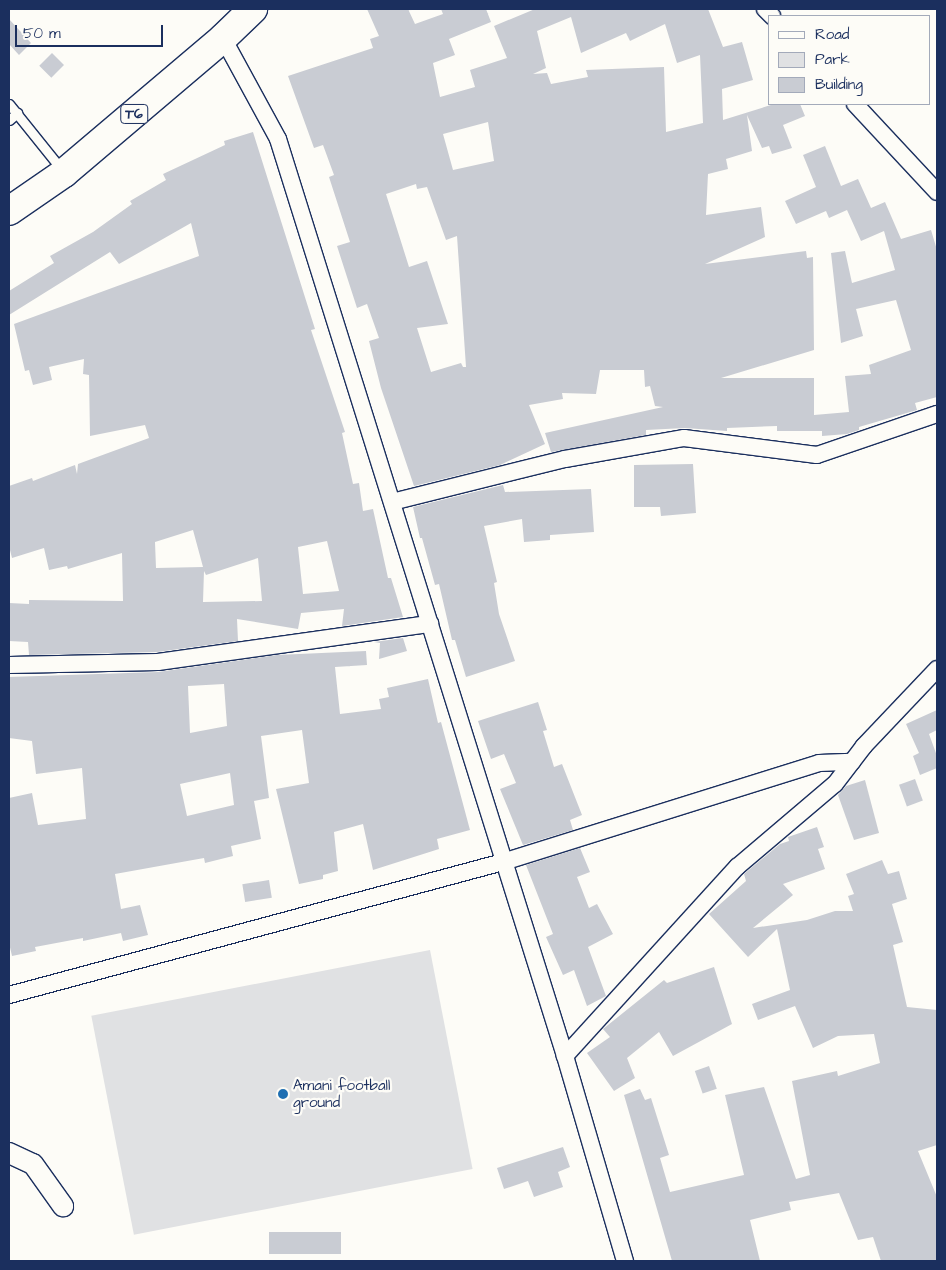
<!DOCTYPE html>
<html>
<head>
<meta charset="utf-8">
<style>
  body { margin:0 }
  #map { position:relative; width:946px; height:1270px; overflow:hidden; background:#fdfcf7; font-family:"Architects Daughter",sans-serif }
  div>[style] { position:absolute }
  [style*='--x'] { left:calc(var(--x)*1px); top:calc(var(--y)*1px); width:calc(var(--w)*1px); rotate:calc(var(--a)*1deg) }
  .green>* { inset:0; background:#e0e1e3; transform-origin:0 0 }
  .building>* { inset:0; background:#c9ccd3; transform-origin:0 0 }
  .roads { filter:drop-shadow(1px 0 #1b2f5e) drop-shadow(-1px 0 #1b2f5e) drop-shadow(0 1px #1b2f5e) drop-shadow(0 -1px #1b2f5e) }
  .service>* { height:9px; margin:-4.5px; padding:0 4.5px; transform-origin:4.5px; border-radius:4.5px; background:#fdfcf7 }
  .minor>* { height:16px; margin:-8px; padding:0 8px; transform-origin:8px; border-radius:8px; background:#fdfcf7 }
  .tertiary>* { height:20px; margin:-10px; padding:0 10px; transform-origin:10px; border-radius:10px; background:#fdfcf7 }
  .trunk>* { height:28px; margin:-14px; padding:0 14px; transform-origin:14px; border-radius:14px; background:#fdfcf7 }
  .dots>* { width:14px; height:14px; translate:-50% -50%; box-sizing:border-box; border:2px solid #fdfcf7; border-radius:50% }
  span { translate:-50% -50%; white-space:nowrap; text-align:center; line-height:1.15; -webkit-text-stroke:4.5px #fdfcf7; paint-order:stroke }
  .shield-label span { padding:1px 4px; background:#fdfcf7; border:1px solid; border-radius:4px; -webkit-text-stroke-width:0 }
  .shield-label { font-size:14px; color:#1b2f5e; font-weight:700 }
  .poi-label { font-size:15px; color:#1b2f5e }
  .left { translate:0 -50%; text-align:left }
  .frame { position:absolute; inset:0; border:10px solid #1b2f5e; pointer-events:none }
  .legend { position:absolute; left:768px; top:15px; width:162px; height:90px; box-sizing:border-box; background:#fdfcf7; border:1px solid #a3aaba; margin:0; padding:6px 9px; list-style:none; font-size:15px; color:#1b2f5e }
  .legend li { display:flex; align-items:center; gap:10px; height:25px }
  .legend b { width:25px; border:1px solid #a3aaba }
  .scale { position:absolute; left:15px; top:25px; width:148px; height:22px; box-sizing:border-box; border:2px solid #1b2f5e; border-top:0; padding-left:6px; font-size:15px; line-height:18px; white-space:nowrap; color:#1b2f5e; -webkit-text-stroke:4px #fdfcf7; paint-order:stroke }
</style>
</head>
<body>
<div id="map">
  <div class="green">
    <i style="left:430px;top:950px;width:223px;height:345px;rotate:79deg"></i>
  </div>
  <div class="building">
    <i style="clip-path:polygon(evenodd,367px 9px,408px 9px,415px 24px,443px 14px,441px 9px,486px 9px,491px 22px,449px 39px,455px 55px,433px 63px,440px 97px,475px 87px,470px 70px,507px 58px,494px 26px,535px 9px,708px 9px,723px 47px,742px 42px,753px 80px,722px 89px,723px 120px,774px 104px,800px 104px,805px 116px,783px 125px,792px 148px,772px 154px,769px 146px,762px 148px,747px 115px,752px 151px,726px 159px,728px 169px,708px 174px,706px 215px,761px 207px,765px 237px,705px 264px,806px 251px,807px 258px,813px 257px,814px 350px,721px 378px,814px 378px,814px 415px,849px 412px,845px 376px,871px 374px,869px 365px,911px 350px,896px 300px,856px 309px,863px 336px,841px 343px,831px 253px,845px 251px,852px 283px,895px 270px,884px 231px,861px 241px,847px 210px,829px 218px,826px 211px,796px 224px,785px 201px,816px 187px,803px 155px,825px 146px,841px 186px,858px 179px,871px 208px,885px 202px,901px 239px,931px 230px,937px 250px,937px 397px,915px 403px,917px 410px,859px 427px,859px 430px,847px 434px,822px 436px,822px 431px,777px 431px,777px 426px,727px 428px,727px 431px,685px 428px,646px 430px,646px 435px,551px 452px,545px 433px,663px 407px,655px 406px,650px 386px,645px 387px,644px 370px,600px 370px,596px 394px,562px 393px,563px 399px,529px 405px,545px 444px,500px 465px,414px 486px,381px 388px,369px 341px,379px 338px,367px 304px,357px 308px,337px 246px,350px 242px,329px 177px,334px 175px,323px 145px,314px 148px,288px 76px,373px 48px,370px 39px,379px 36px,367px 9px,571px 17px,581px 53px,626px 33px,630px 41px,665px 24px,677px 63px,700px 55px,703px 123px,666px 132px,664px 67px,586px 70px,588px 77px,551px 84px,547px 73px,533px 74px,546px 68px,537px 31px,571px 17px,367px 9px,488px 122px,494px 161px,453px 170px,443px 134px,488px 122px,367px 9px,416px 184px,417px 189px,427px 187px,446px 240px,457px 236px,466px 367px,463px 367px,461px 363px,431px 372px,417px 328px,448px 324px,427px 261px,409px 267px,386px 194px,416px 184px)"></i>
    <i style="clip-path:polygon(9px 19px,31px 43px,19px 55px,9px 44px)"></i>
    <i style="left:52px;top:53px;width:17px;height:18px;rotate:45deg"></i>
    <i style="clip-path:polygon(evenodd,253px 132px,315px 329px,311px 330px,345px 432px,342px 433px,353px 484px,359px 483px,363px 511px,373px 509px,388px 578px,391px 578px,403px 617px,342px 626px,344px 609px,301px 613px,298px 629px,237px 619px,238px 641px,157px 652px,29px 655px,28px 642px,9px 641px,9px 603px,29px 604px,29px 600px,123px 601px,122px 553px,68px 569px,67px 566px,49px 570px,44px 548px,12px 558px,9px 546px,9px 486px,32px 478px,33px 481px,75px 465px,77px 474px,78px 464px,149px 438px,145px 425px,90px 436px,89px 375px,83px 374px,84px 359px,49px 367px,52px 380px,33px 385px,29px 370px,25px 371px,14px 324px,199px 256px,191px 223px,119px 264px,110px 252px,9px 315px,9px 291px,54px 263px,50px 256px,93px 232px,132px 204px,130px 201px,166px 180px,163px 174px,225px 145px,224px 141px,253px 132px,193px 530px,203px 567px,156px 568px,155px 542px,193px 530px,253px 132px,327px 541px,339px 591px,303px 594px,298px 547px,327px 541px,253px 132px,258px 558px,262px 601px,203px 602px,204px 571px,206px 575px,258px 558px)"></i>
    <i style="clip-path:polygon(693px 464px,696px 513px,661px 516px,660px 507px,634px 507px,634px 465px)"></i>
    <i style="clip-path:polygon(503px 485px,505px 492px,591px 489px,594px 532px,550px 535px,550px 540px,524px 542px,522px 519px,484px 526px,497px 582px,494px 583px,499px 614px,515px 661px,466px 677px,455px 640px,452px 640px,439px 584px,435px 585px,422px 538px,420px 538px,413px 507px)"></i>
    <i style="clip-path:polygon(403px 638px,407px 651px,379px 659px,380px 643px,374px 642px)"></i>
    <i style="clip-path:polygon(evenodd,366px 651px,367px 665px,335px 667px,340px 714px,381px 709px,379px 699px,389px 697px,387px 688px,428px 679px,438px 723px,441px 722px,470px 830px,437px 839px,439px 849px,373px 870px,363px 824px,334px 832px,338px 871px,323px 875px,323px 879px,299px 884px,276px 789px,309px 783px,302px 730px,261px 736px,269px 798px,254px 801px,261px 839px,231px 846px,233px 856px,205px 863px,204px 858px,115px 874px,121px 909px,140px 905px,148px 935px,123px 941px,121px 933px,83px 941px,83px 938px,35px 947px,36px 951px,12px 956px,9px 943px,9px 798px,32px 793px,38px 825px,86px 819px,82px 768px,36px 774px,32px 741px,9px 738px,9px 677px,158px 672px,277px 655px,366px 651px,224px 684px,227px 726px,190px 733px,188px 686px,224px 684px,366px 651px,230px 773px,234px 805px,187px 816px,180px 784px,230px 773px)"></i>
    <i style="clip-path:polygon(538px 702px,547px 730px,543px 731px,554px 767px,562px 764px,582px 815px,570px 820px,573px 830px,523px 845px,500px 789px,516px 783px,504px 754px,491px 759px,478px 721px)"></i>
    <i style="clip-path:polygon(937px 710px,937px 730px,929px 734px,937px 756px,937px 768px,920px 775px,913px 756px,919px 753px,906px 724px)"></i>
    <i style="left:915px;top:779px;width:23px;height:17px;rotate:70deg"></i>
    <i style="clip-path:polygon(865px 780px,879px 833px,854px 840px,838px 795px,846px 786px)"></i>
    <i style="clip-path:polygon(817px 827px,824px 847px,818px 849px,825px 869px,783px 884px,793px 895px,753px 928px,807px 920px,835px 911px,853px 911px,848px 896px,854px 894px,846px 874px,882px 860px,888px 874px,899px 871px,907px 899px,892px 904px,903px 942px,893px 945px,907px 1007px,937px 1010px,937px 1145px,918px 1151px,937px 1197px,937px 1261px,881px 1261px,873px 1237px,858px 1240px,839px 1193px,789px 1202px,791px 1210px,750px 1220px,760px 1261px,672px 1261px,624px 1095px,640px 1089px,645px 1100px,651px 1098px,669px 1155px,660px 1158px,670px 1192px,744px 1175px,725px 1095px,764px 1087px,796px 1179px,810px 1175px,792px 1081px,837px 1071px,838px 1076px,880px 1063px,874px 1034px,838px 1036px,813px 1048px,795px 1006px,758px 1020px,752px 1004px,790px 990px,777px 929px,748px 957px,709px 914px,746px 881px,744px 874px,780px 844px,789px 841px,788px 837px)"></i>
    <i style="clip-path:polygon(580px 848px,590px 872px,577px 877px,589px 908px,597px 904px,613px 934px,588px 947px,606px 996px,587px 1006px,574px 970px,563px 975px,546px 937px,553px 934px,526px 865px)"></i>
    <i style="left:269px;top:880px;width:18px;height:27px;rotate:81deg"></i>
    <i style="clip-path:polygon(714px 967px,732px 1024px,673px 1056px,659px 1032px,627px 1058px,635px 1078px,614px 1091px,587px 1053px,610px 1037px,603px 1029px,664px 980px,667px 983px)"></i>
    <i style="left:709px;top:1066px;width:24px;height:15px;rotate:71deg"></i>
    <i style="clip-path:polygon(563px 1147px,570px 1167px,558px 1172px,563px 1187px,534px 1197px,528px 1181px,504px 1189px,497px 1168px)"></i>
    <i style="left:341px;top:1232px;width:22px;height:72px;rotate:90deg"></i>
  </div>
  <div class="roads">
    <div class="service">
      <i style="--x:9;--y:104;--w:85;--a:51.2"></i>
      <i style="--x:9;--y:120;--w:11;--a:-41"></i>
    </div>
    <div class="minor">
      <i style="--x:765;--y:9;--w:10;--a:45"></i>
      <i style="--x:223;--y:38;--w:115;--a:61.4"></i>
      <i style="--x:278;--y:139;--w:961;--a:72.62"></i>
      <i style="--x:565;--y:1056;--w:214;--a:73.7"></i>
      <i style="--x:855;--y:104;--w:120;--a:47"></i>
      <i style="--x:392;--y:502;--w:178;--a:-14"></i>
      <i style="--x:565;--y:459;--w:121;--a:-10"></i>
      <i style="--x:684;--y:438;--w:134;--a:7.3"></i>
      <i style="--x:817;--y:455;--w:127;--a:-18.9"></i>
      <i style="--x:9;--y:665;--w:149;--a:-1.2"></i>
      <i style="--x:158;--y:662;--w:275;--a:-8"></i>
      <i style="--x:9;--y:995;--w:512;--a:-15.07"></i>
      <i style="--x:503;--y:862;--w:331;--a:-17.4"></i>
      <i style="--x:819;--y:763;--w:33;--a:-2"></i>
      <i style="--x:565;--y:1056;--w:256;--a:-47.7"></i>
      <i style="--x:737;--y:867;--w:128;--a:-40.3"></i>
      <i style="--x:835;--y:784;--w:48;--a:-52.7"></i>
      <i style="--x:864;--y:746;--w:106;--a:-46.5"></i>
    </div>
    <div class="tertiary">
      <i style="--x:9;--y:1153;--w:26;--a:25"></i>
      <i style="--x:33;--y:1164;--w:52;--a:54.5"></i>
    </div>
    <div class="trunk">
      <i style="--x:9;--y:211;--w:67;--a:-34.6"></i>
      <i style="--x:64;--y:173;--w:209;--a:-40.3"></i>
      <i style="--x:223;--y:38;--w:42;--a:-44"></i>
    </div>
  </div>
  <div class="dots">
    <i style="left:283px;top:1094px;background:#1f6fb2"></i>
  </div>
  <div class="shield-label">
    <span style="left:134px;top:114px">T6</span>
  </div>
  <div class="poi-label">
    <span class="left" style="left:293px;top:1094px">Amani football<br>ground</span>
  </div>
  <div class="frame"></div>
  <ul class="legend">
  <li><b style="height:6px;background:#fdfcf7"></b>Road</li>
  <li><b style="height:14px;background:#e0e1e3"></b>Park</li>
  <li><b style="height:14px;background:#c9ccd3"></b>Building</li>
  </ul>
  <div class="scale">50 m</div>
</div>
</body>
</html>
